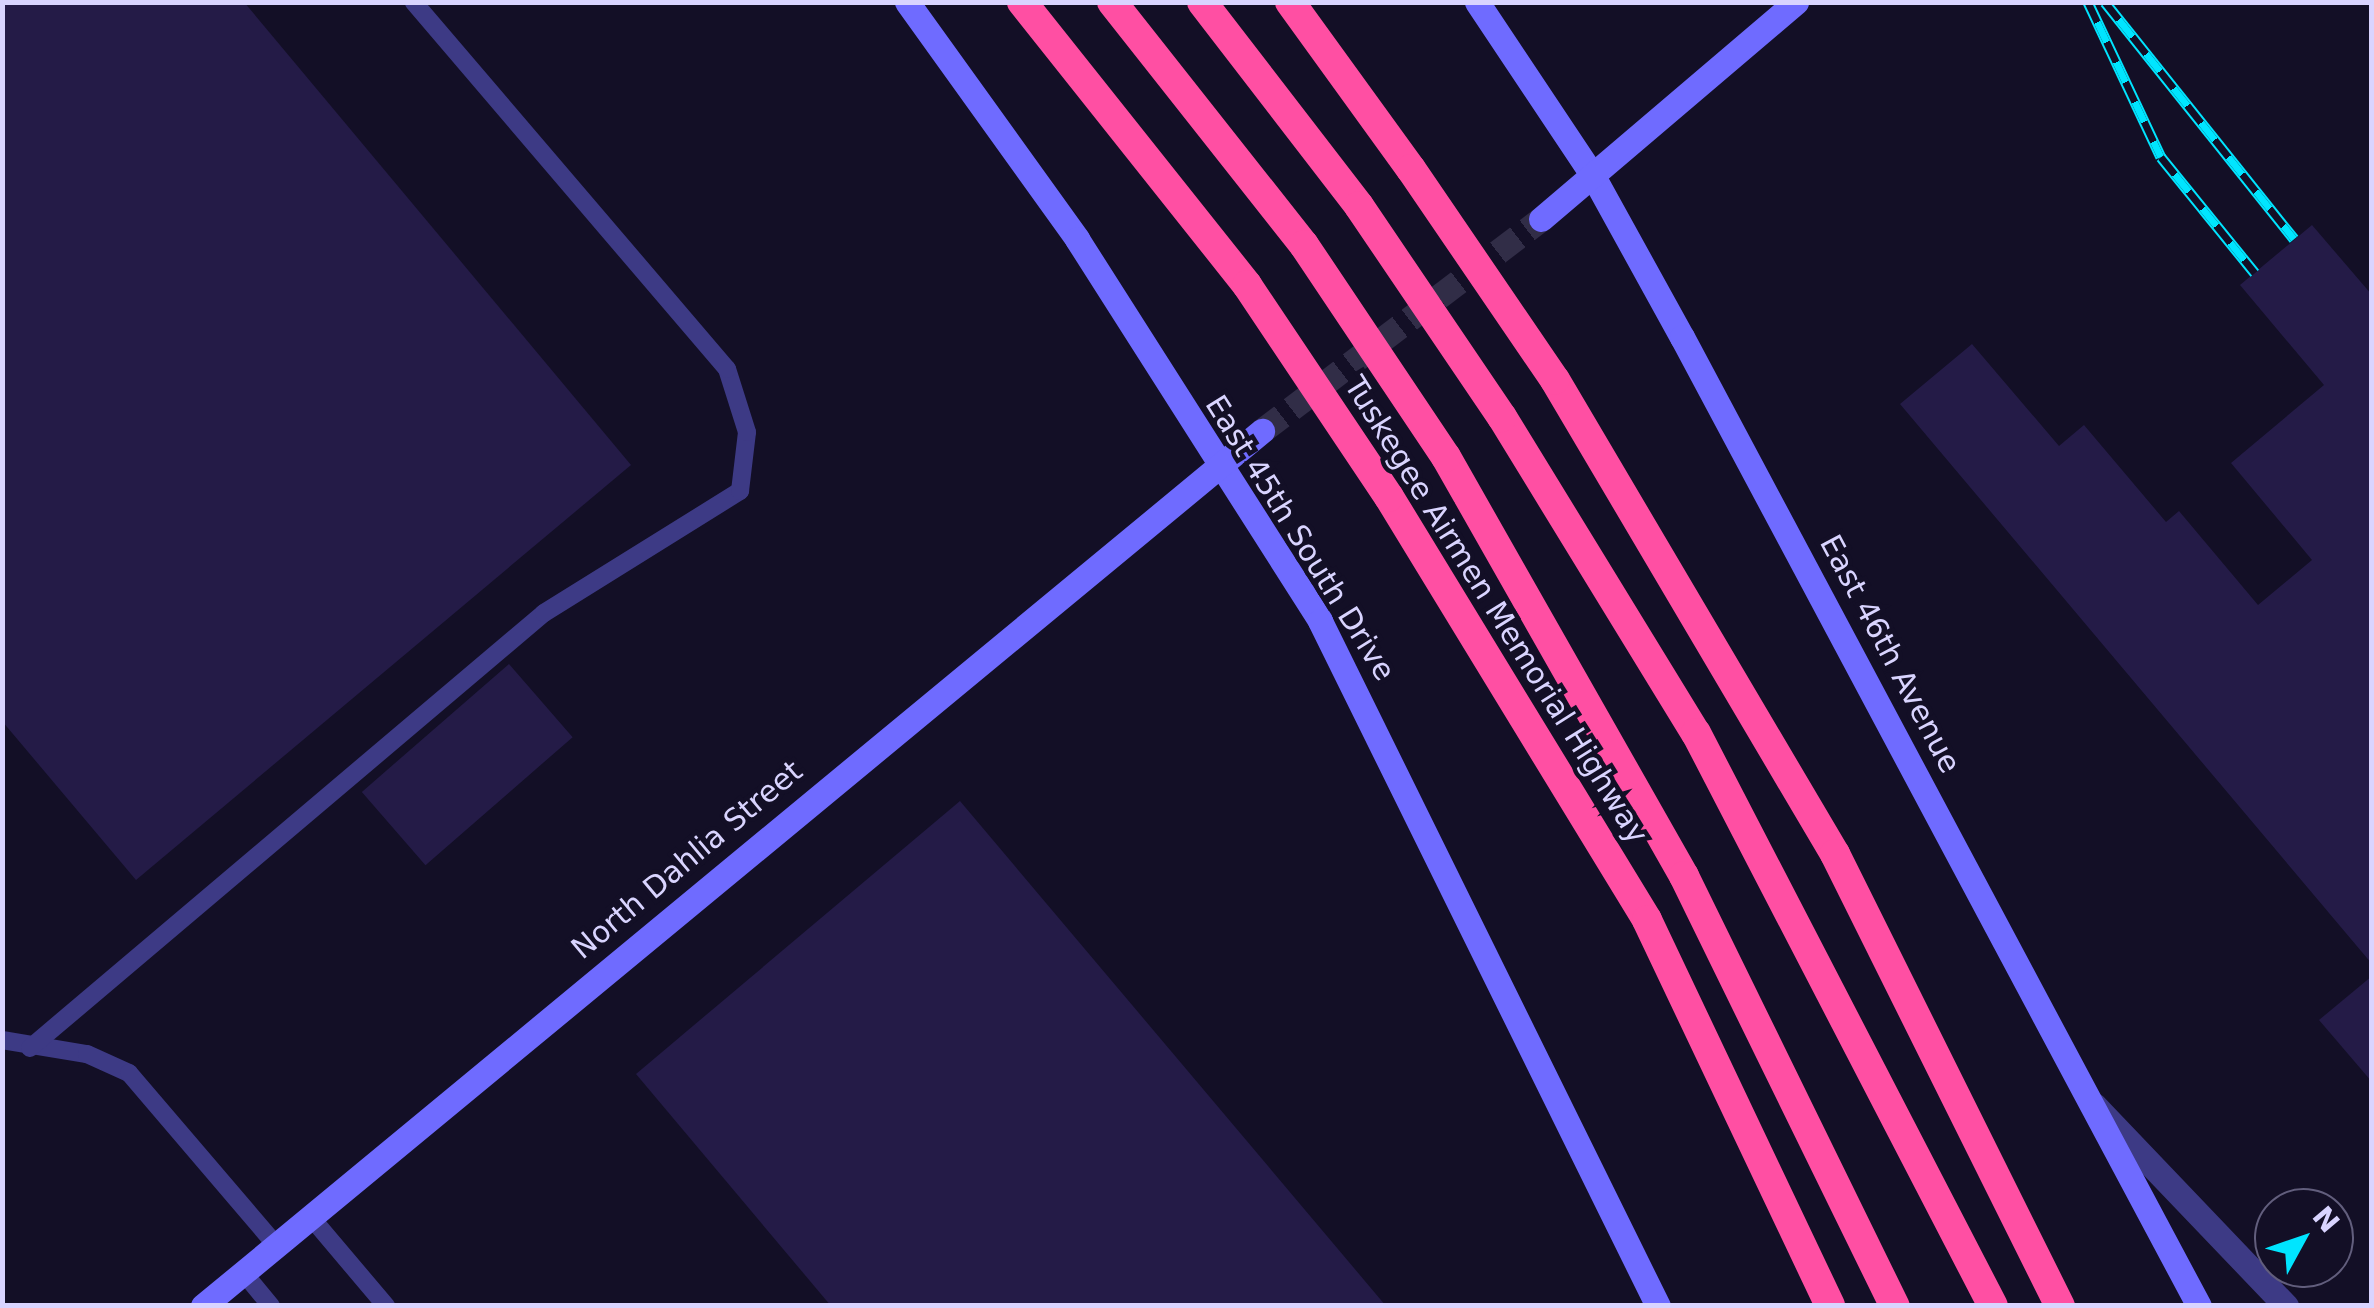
<!DOCTYPE html>
<html>
<head>
<meta charset="utf-8">
<style>
  body { margin:0 }
  #map { position:relative; width:2374px; height:1308px; overflow:hidden; background:#130f26; font-family:"DejaVu Sans",sans-serif }
  div>[style] { position:absolute }
  [style*='--x'] { left:calc(var(--x)*1px); top:calc(var(--y)*1px); width:calc(var(--w)*1px); rotate:calc(var(--a)*1deg) }
  .building>* { inset:0; background:#241b47; transform-origin:0 0 }
  .secondary-tunnel>* { height:25px; margin-top:-12.5px; transform-origin:0; background:repeating-linear-gradient(90deg,#312d47 0 25px,transparent 0 37px) }
  .lane>* { height:18px; margin:-9px; padding:0 9px; transform-origin:9px; border-radius:9px; background:#3d3a85 }
  .street>* { height:25px; margin:-12.5px; padding:0 12.5px; transform-origin:12.5px; border-radius:12.5px; background:#3d3a85 }
  .secondary>* { height:25px; margin:-12.5px; padding:0 12.5px; transform-origin:12.5px; border-radius:12.5px; background:#6f6bff }
  .highway>* { height:30px; margin:-15px; padding:0 15px; transform-origin:15px; border-radius:15px; background:#ff4fa3 }
  .rail>* { height:11px; margin-top:-5.5px; transform-origin:0; background:repeating-linear-gradient(90deg,#130f26 0 22px,#00e5ff 0 44px); box-sizing:border-box; border-block:2px solid #00e5ff }
  .highway-bridge>* { height:30px; margin:-15px; padding:0 15px; transform-origin:15px; border-radius:15px; background:#ff4fa3 }
  span { translate:-50% -50%; white-space:nowrap; text-align:center; line-height:1.15; -webkit-text-stroke:9px #130f26; paint-order:stroke }
  .street-label { font-size:30px; color:#d9d4ff }
  .frame { position:absolute; inset:0; border:5px solid #d9d4ff; pointer-events:none }
  .north { position:absolute; left:2254px; top:1188px; width:100px; height:100px; box-sizing:border-box; background:#130f26; border:2px solid #625e7d; border-radius:50%; rotate:50deg; font-size:28px; font-weight:700; line-height:40px; text-align:center; color:#d9d4ff }
  .north::after { content:''; display:block; margin:auto; width:35px; height:45px; background:#00e5ff; clip-path:polygon(50% 0,100% 100%,50% 72%,0 100%) }
</style>
</head>
<body>
<div id="map">
  <div class="building">
    <i style="clip-path:polygon(2px 2px,244px 2px,631px 465px,136px 880px,2px 721px)"></i>
    <i style="clip-path:polygon(2312px 225px,2372px 295px,2372px 964px,1900px 404px,1972px 344px,2059px 446px,2084px 425px,2166px 522px,2179px 511px,2258px 605px,2312px 560px,2231px 463px,2324px 385px,2240px 285px)"></i>
    <i style="left:509px;top:664px;width:97px;height:195px;rotate:49deg"></i>
    <i style="clip-path:polygon(960px 801px,1386px 1306px,831px 1306px,636px 1074px)"></i>
    <i style="clip-path:polygon(2372px 976px,2372px 1082px,2319px 1020px)"></i>
  </div>
  <div class="secondary-tunnel">
    <i style="--x:1262;--y:431;--w:350;--a:-37.2"></i>
  </div>
  <div class="lane">
    <i style="--x:2;--y:1040;--w:86;--a:9.4"></i>
    <i style="--x:87;--y:1054;--w:46;--a:24.3"></i>
    <i style="--x:129;--y:1073;--w:226;--a:49.5"></i>
    <i style="--x:30;--y:1048;--w:673;--a:-40.24"></i>
    <i style="--x:544;--y:613;--w:231;--a:-31.9"></i>
    <i style="--x:740;--y:491;--w:59;--a:-83.2"></i>
    <i style="--x:747;--y:432;--w:66;--a:-107.6"></i>
    <i style="--x:727;--y:369;--w:482;--a:-130.5"></i>
    <i style="--x:310;--y:1216;--w:118;--a:49.8"></i>
    <i style="--x:243;--y:1272;--w:44;--a:50.5"></i>
  </div>
  <div class="street">
    <i style="--x:2094;--y:1105;--w:278;--a:46.3"></i>
  </div>
  <div class="secondary">
    <i style="--x:907;--y:2;--w:292;--a:54.3"></i>
    <i style="--x:1077;--y:239;--w:453;--a:57.5"></i>
    <i style="--x:1320;--y:621;--w:764;--a:63.74"></i>
    <i style="--x:1477;--y:2;--w:209;--a:56.3"></i>
    <i style="--x:1593;--y:176;--w:184;--a:61.1"></i>
    <i style="--x:1682;--y:337;--w:1098;--a:61.92"></i>
    <i style="--x:1541;--y:219;--w:335;--a:-40.4"></i>
    <i style="--x:203;--y:1306;--w:1374;--a:-39.57"></i>
  </div>
  <div class="highway">
    <i style="--x:1022;--y:2;--w:362;--a:51.5"></i>
    <i style="--x:1112;--y:2;--w:310;--a:51.7"></i>
    <i style="--x:1202;--y:2;--w:257;--a:52.4"></i>
    <i style="--x:1290;--y:2;--w:206;--a:54.1"></i>
    <i style="--x:1555;--y:380;--w:551;--a:59.43"></i>
    <i style="--x:1835;--y:854;--w:505;--a:63.54"></i>
    <i style="--x:1502;--y:417;--w:371;--a:58.5"></i>
    <i style="--x:1696;--y:733;--w:645;--a:62.6"></i>
    <i style="--x:1446;--y:457;--w:482;--a:60.4"></i>
    <i style="--x:1684;--y:876;--w:479;--a:63.9"></i>
    <i style="--x:1389;--y:497;--w:495;--a:58.6"></i>
    <i style="--x:1647;--y:920;--w:427;--a:64.6"></i>
  </div>
  <div class="rail">
    <i style="--x:2088;--y:2;--w:171;--a:64.8"></i>
    <i style="--x:2161;--y:157;--w:149;--a:51"></i>
    <i style="--x:2105;--y:2;--w:303;--a:51.4"></i>
  </div>
  <div class="highway-bridge">
    <i style="--x:1411;--y:169;--w:255;--a:55.7"></i>
    <i style="--x:1359;--y:206;--w:255;--a:55.9"></i>
    <i style="--x:1304;--y:245;--w:255;--a:56.2"></i>
    <i style="--x:1247;--y:285;--w:255;--a:56.2"></i>
  </div>
  <div class="street-label">
    <span style="left:1300px;top:538px;rotate:58deg">East 45th South Drive</span>
    <span style="left:1496px;top:610px;rotate:58deg">Tuskegee Airmen Memorial Highway</span>
    <span style="left:1890px;top:654px;rotate:62deg">East 46th Avenue</span>
    <span style="left:687px;top:860px;rotate:-40deg">North Dahlia Street</span>
  </div>
  <div class="frame"></div>
  <div class="north">N</div>
</div>
</body>
</html>
